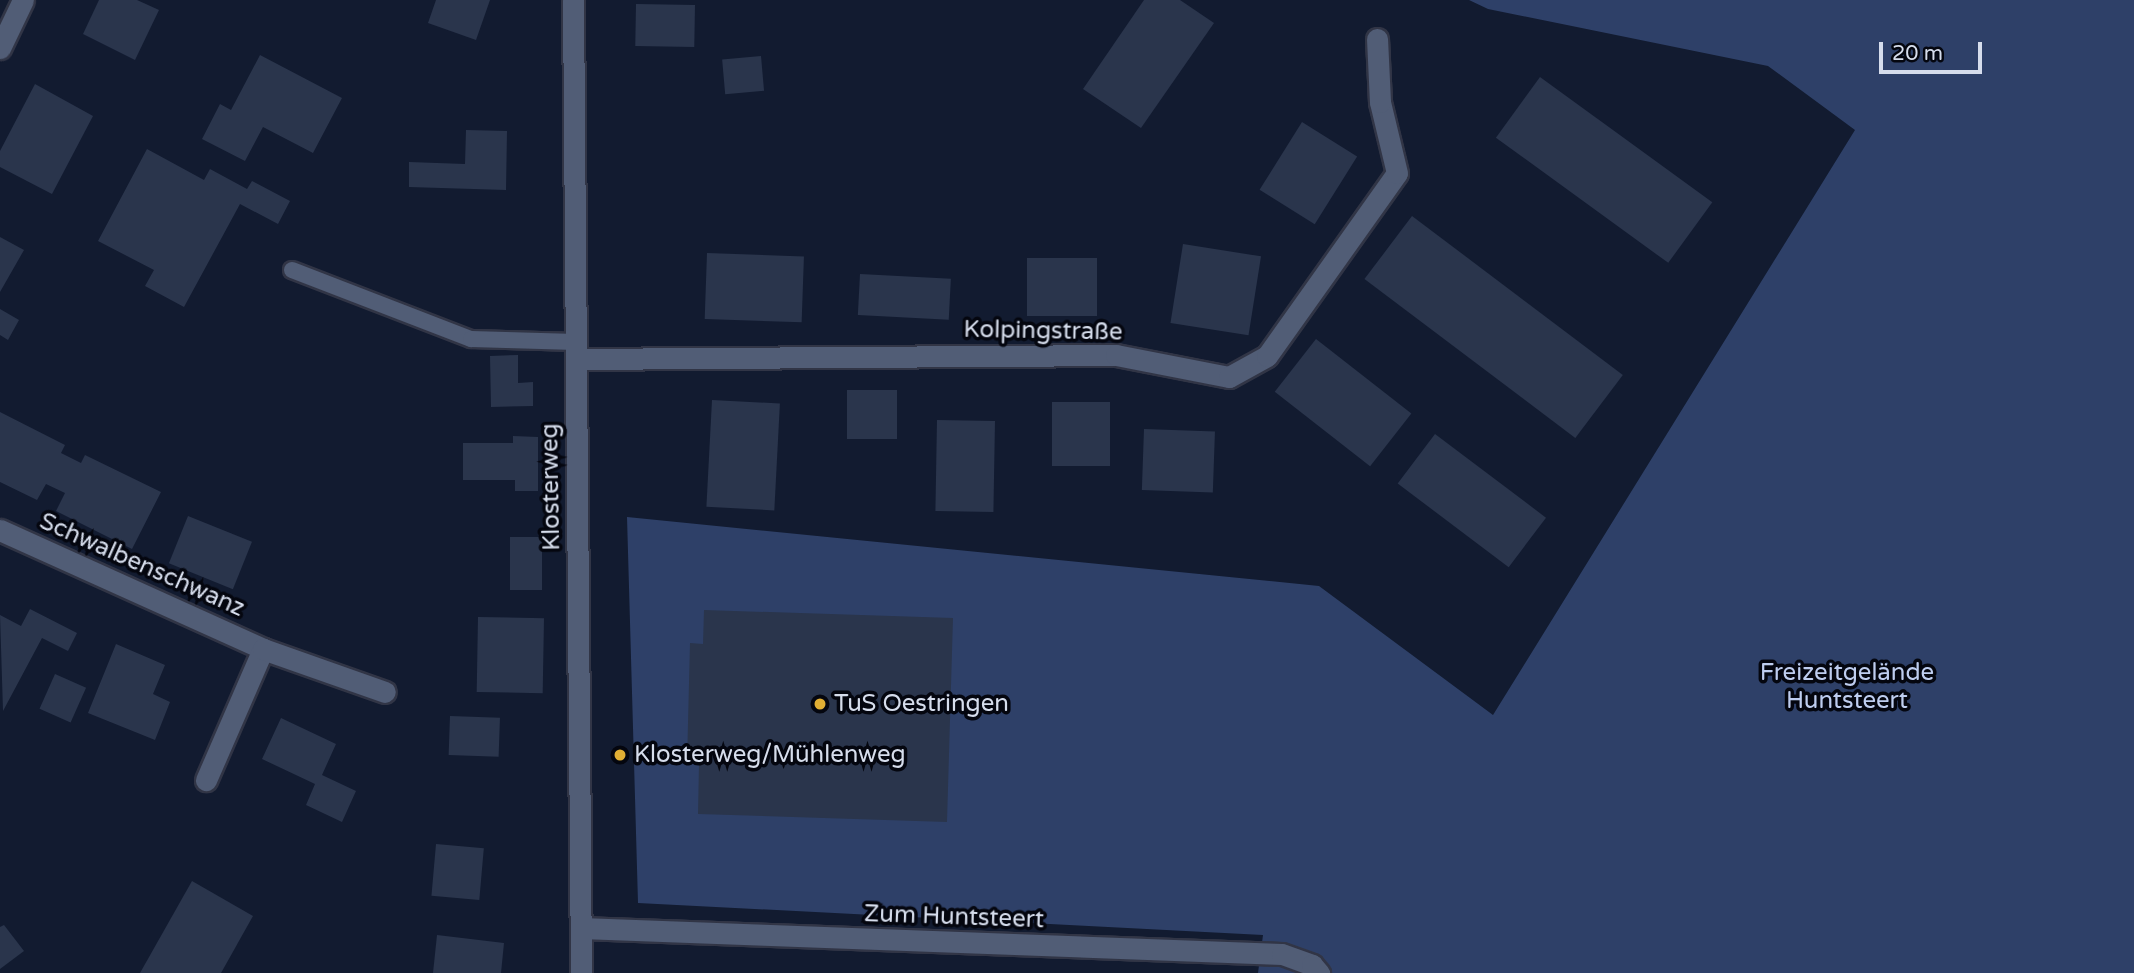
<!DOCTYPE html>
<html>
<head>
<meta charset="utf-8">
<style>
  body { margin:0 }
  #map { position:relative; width:2134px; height:973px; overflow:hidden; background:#121b30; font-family:"Varela Round",sans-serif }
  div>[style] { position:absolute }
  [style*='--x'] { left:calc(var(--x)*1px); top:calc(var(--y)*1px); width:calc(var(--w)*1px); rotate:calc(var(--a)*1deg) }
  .green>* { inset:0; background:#2e4068 }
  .building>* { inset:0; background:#2a354c; transform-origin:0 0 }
  .roads { filter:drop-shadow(2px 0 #313546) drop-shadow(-2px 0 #313546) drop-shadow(0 2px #313546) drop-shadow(0 -2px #313546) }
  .lane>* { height:16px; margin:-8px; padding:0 8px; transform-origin:8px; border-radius:8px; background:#515d76 }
  .street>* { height:21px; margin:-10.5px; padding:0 10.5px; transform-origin:10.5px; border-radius:10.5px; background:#515d76 }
  .secondary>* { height:21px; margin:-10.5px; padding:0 10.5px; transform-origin:10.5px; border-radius:10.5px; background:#515d76 }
  .dots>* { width:19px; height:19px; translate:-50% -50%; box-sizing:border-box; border:4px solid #04060f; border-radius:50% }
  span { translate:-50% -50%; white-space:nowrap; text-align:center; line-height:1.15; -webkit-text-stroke:7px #04060f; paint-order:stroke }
  .street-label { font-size:24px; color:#d6ddec }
  .park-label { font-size:24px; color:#becdef }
  .poi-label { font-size:24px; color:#d6ddec }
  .left { translate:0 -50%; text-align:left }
  .scale { position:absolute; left:1879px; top:42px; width:103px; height:32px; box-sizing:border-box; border:4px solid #d6ddec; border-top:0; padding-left:9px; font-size:21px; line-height:24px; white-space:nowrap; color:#d6ddec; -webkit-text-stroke:5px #04060f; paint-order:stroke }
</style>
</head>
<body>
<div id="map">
  <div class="green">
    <i style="clip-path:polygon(1469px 0,2134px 0,2134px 973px,1258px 973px,1263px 935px,638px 903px,627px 517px,1319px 586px,1493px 715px,1855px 130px,1768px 66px,1488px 9px)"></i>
  </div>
  <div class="building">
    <i style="clip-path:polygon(99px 0,137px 0,159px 10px,135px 60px,83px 34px)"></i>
    <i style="clip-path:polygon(436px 0,490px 0,476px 40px,428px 23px)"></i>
    <i style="clip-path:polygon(1144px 0,1180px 0,1214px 23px,1141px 128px,1083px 89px)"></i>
    <i style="left:636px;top:4px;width:59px;height:42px;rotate:1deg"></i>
    <i style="clip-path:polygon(260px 55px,342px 98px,313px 153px,263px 127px,245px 161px,202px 139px,220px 104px,231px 110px)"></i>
    <i style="left:761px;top:56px;width:35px;height:39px;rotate:85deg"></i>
    <i style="left:1540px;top:77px;width:213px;height:75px;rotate:36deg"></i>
    <i style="clip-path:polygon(35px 84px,93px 116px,52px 194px,0 167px,0 151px)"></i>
    <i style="left:1302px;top:122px;width:65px;height:80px;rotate:32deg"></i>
    <i style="clip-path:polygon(466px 130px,507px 131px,506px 190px,409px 187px,409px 162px,465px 164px)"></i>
    <i style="clip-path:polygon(147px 149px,204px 180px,210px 169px,247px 189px,252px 181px,290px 201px,278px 224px,240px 204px,184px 307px,145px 286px,154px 270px,98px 241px)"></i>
    <i style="left:1412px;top:216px;width:264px;height:79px;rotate:37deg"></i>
    <i style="clip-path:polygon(0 237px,24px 250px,0 292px)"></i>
    <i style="left:1183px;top:244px;width:79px;height:80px;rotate:9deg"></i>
    <i style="left:707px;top:253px;width:97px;height:66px;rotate:2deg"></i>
    <i style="left:1027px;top:258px;width:70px;height:58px"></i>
    <i style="left:860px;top:274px;width:91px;height:41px;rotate:3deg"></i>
    <i style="clip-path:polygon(0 309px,19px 320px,8px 340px,0 335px)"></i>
    <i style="left:1316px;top:339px;width:121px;height:67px;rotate:38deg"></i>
    <i style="clip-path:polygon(518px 355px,518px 383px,533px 382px,533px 406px,491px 407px,490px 356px)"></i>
    <i style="left:847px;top:390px;width:50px;height:49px"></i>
    <i style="left:712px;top:400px;width:68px;height:107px;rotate:3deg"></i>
    <i style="left:1052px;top:402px;width:58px;height:64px"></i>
    <i style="clip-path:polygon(0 412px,65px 445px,61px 453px,81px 463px,85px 455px,161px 492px,132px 549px,56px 511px,65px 493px,46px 484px,37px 500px,0 482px)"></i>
    <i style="left:937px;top:420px;width:58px;height:91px;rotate:1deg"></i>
    <i style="left:1144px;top:429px;width:71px;height:61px;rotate:2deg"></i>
    <i style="left:1435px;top:434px;width:139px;height:62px;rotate:37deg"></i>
    <i style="clip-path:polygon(513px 436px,538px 437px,538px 491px,515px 491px,515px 480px,463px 480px,463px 443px,513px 443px)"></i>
    <i style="left:188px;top:516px;width:69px;height:51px;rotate:22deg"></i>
    <i style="left:510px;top:537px;width:32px;height:53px"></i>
    <i style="clip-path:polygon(30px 609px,77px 633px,68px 651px,42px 638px,3px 711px,0 615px,21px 626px)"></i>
    <i style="clip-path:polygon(704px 610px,953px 618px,947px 822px,698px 814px,699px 764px,687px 763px,690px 643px,703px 644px)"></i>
    <i style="left:478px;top:617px;width:66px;height:75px;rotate:1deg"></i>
    <i style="clip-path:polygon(116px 644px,165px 665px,153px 694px,170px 702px,155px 740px,88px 713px)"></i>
    <i style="left:55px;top:674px;width:34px;height:38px;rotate:24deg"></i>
    <i style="left:450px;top:716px;width:50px;height:39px;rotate:2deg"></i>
    <i style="clip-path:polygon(281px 718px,336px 744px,322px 775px,356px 791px,342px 822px,306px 805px,315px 784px,262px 759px)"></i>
    <i style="left:436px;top:844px;width:48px;height:52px;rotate:5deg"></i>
    <i style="clip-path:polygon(192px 881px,253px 916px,221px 973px,140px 973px)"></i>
    <i style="clip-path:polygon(4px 925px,24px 951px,0 969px,0 927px)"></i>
    <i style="clip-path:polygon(437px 935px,504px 943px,501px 973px,433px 973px)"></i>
  </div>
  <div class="roads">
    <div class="lane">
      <i style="--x:292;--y:270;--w:192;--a:21.1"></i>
      <i style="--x:471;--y:339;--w:105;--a:1.6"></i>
    </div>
    <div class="street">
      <i style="--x:0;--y:48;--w:53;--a:-64.4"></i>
      <i style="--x:576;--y:359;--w:540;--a:-0.42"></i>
      <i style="--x:1116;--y:355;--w:115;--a:11"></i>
      <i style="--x:1229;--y:377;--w:43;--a:-28.9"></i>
      <i style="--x:1267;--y:356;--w:224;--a:-54.6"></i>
      <i style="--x:1397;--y:173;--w:73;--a:-103.5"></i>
      <i style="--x:1380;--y:102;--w:63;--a:-92.7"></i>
      <i style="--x:0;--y:530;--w:289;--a:24.3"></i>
      <i style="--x:263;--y:649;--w:143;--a:113.5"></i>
      <i style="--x:263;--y:649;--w:129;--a:19.4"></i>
      <i style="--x:581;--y:928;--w:701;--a:2.12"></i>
      <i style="--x:1282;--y:954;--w:32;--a:20"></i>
      <i style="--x:1312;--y:965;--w:11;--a:49"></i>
    </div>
    <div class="secondary">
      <i style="--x:573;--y:0;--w:973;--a:89.53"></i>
    </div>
  </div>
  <div class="dots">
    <i style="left:820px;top:704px;background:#e1af34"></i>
    <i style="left:620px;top:755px;background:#e1af34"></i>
  </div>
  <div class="street-label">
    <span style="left:1043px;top:331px;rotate:1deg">Kolpingstraße</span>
    <span style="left:551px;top:487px;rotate:-91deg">Klosterweg</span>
    <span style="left:142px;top:565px;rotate:24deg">Schwalbenschwanz</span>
    <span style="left:954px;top:917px;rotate:2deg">Zum Huntsteert</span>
  </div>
  <div class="park-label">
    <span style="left:1847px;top:687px">Freizeitgelände<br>Huntsteert</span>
  </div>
  <div class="poi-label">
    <span class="left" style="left:834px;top:704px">TuS Oestringen</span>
    <span class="left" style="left:634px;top:755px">Klosterweg/Mühlenweg</span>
  </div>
  <div class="scale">20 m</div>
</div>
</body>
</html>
